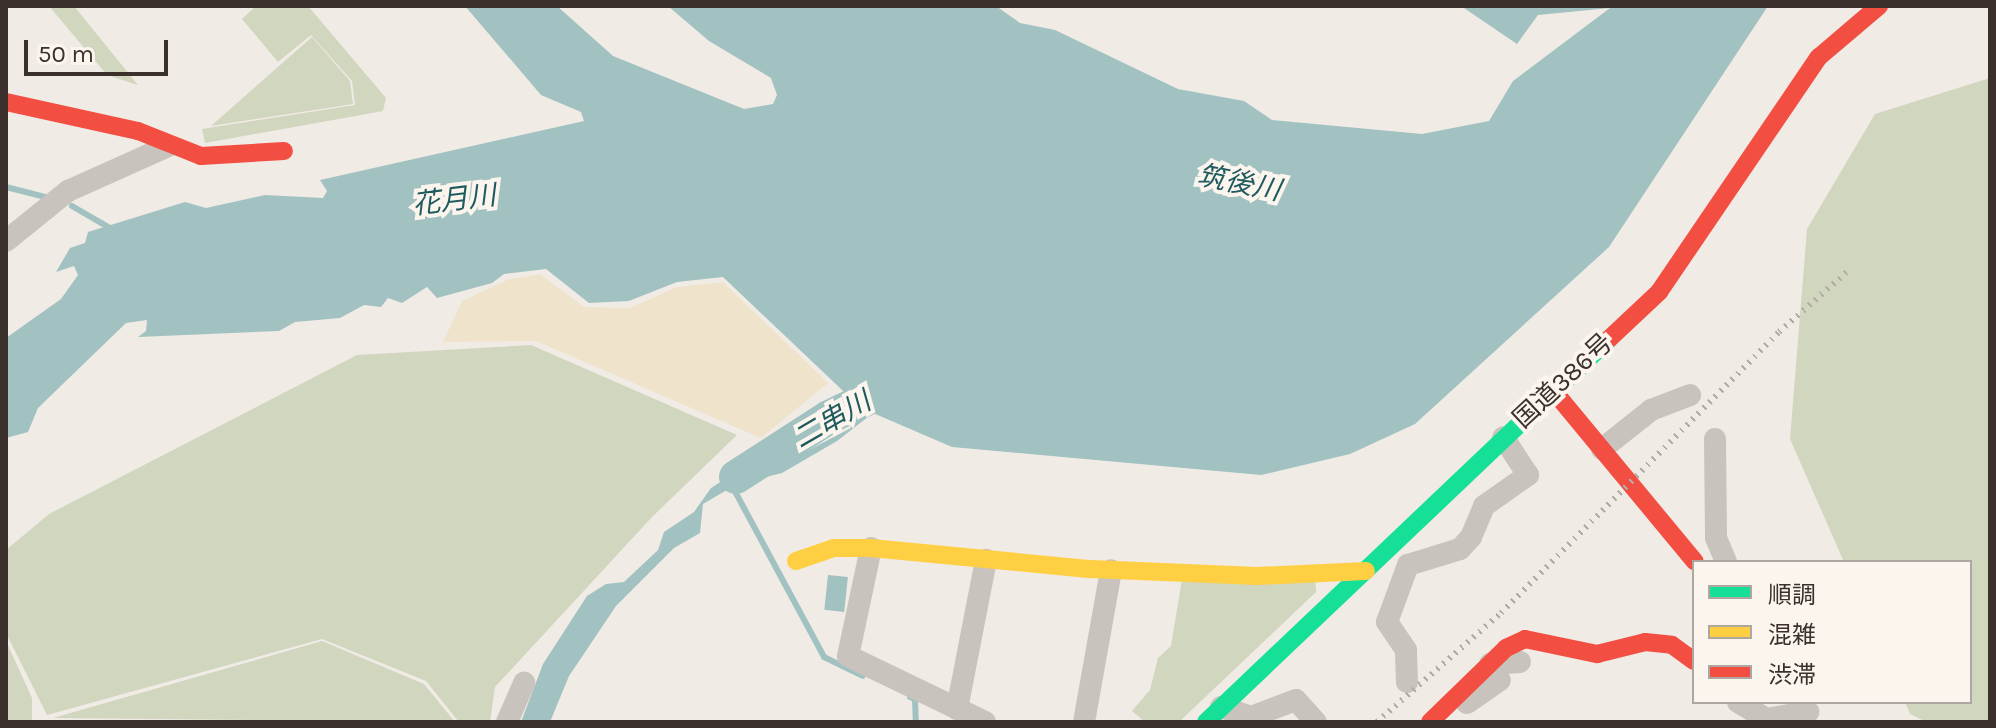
<!DOCTYPE html>
<html>
<head>
<meta charset="utf-8">
<style>
  body { margin:0 }
  #map { position:relative; width:1996px; height:728px; overflow:hidden; background:#f0ebe5; font-family:Karla,"Noto Sans JP",sans-serif }
  div>[style] { position:absolute }
  [style*='--x'] { left:calc(var(--x)*1px); top:calc(var(--y)*1px); width:calc(var(--w)*1px); rotate:calc(var(--a)*1deg) }
  .green>* { inset:0; background:#d1d6bf }
  .sand>* { inset:0; background:#efe3cc }
  .water>* { inset:0; background:#a1c2c1; transform-origin:0 0 }
  .stream>* { height:6px; margin:-3px; padding:0 3px; transform-origin:3px; border-radius:3px; background:#a1c2c1 }
  .river>* { height:34px; margin:-17px; padding:0 17px; transform-origin:17px; border-radius:17px; background:#a1c2c1 }
  .street>* { height:22px; margin:-11px; padding:0 11px; transform-origin:11px; border-radius:11px; background:#c9c3be }
  .fast>* { height:18px; margin:-9px; padding:0 9px; transform-origin:9px; border-radius:9px; background:#16e098 }
  .slow>* { height:18px; margin:-9px; padding:0 9px; transform-origin:9px; border-radius:9px; background:#ffcf43 }
  .jam>* { height:18px; margin:-9px; padding:0 9px; transform-origin:9px; border-radius:9px; background:#f24e42 }
  .rail>* { height:6px; margin-top:-3px; transform-origin:0; background:repeating-linear-gradient(90deg,#b1aca8 0 2px,transparent 0 8px) }
  span { translate:-50% -50%; white-space:nowrap; text-align:center; line-height:1.15; -webkit-text-stroke:8px #fbf5ee; paint-order:stroke }
  .street-label { font-size:26px; color:#3b302b }
  .water-label { font-size:28px; color:#1f5a5e; font-style:italic }
  .frame { position:absolute; inset:0; border:8px solid #3b302b; pointer-events:none }
  .legend { position:absolute; left:1692px; top:560px; width:280px; height:144px; box-sizing:border-box; background:#fbf5ee; border:2px solid #aea6a0; margin:0; padding:10px 14px; list-style:none; font-size:24px; color:#3b302b }
  .legend li { display:flex; align-items:center; gap:16px; height:40px }
  .legend b { width:40px; border:2px solid #aea6a0 }
  .scale { position:absolute; left:24px; top:40px; width:144px; height:36px; box-sizing:border-box; border:4px solid #3b302b; border-top:0; padding-left:10px; font-size:24px; line-height:28px; white-space:nowrap; color:#3b302b; -webkit-text-stroke:6px #fbf5ee; paint-order:stroke }
</style>
</head>
<body>
<div id="map">
  <div class="green">
    <i style="clip-path:polygon(49px 6px,74px 6px,138px 85px,107px 75px)"></i>
    <i style="clip-path:polygon(256px 6px,308px 6px,386px 98px,383px 111px,205px 143px,202px 129px,355px 105px,352px 81px,311px 35px,278px 62px,242px 19px)"></i>
    <i style="clip-path:polygon(312px 37px,350px 81px,353px 104px,211px 126px)"></i>
    <i style="clip-path:polygon(1990px 78px,1990px 722px,1927px 722px,1910px 714px,1905px 702px,1970px 702px,1970px 562px,1844px 562px,1790px 439px,1807px 229px,1875px 114px)"></i>
    <i style="clip-path:polygon(531px 345px,737px 435px,652px 517px,495px 687px,490px 722px,459px 722px,426px 681px,322px 639px,47px 715px,6px 633px,6px 550px,49px 514px,357px 355px)"></i>
    <i style="clip-path:polygon(1315px 577px,1316px 592px,1179px 722px,1145px 722px,1132px 711px,1150px 690px,1158px 658px,1171px 646px,1182px 579px)"></i>
    <i style="clip-path:polygon(6px 641px,32px 698px,32px 722px,6px 722px)"></i>
    <i style="clip-path:polygon(322px 641px,424px 684px,455px 722px,53px 718px)"></i>
  </div>
  <div class="sand">
    <i style="clip-path:polygon(540px 274px,584px 307px,630px 308px,677px 287px,723px 282px,828px 383px,761px 438px,536px 341px,443px 342px,462px 301px,507px 280px)"></i>
  </div>
  <div class="water">
    <i style="clip-path:polygon(465px 6px,557px 6px,613px 56px,744px 109px,773px 104px,777px 95px,771px 78px,709px 41px,668px 6px,996px 6px,1020px 23px,1055px 30px,1178px 89px,1244px 101px,1272px 120px,1422px 134px,1489px 121px,1513px 81px,1610px 8px,1538px 15px,1517px 44px,1461px 6px,1768px 6px,1609px 247px,1415px 424px,1350px 454px,1261px 475px,952px 447px,873px 413px,837px 441px,782px 473px,737px 484px,703px 504px,700px 533px,674px 548px,616px 606px,569px 676px,550px 722px,521px 722px,543px 664px,587px 596px,606px 584px,624px 582px,658px 550px,664px 532px,694px 512px,711px 488px,767px 452px,796px 419px,818px 409px,830px 410px,794px 431px,757px 477px,851px 428px,849px 421px,860px 407px,723px 277px,677px 282px,629px 301px,589px 303px,546px 269px,504px 274px,492px 283px,437px 298px,427px 287px,402px 303px,388px 298px,381px 307px,364px 305px,340px 318px,295px 322px,279px 331px,138px 337px,146px 331px,147px 320px,126px 323px,38px 408px,28px 432px,6px 438px,6px 338px,61px 299px,78px 275px,74px 266px,56px 272px,70px 248px,85px 243px,88px 232px,185px 202px,206px 208px,265px 195px,323px 198px,327px 191px,320px 180px,584px 121px,581px 112px,541px 95px)"></i>
    <i style="left:828px;top:575px;width:20px;height:35px;rotate:6deg"></i>
  </div>
  <div class="stream">
    <i style="--x:6;--y:187;--w:44;--a:14.3"></i>
    <i style="--x:72;--y:206;--w:44;--a:30.1"></i>
    <i style="--x:731;--y:484;--w:196;--a:61.7"></i>
    <i style="--x:824;--y:657;--w:43;--a:26"></i>
    <i style="--x:910;--y:697;--w:5;--a:22"></i>
    <i style="--x:915;--y:699;--w:23;--a:88"></i>
  </div>
  <div class="river">
    <i style="--x:736;--y:477;--w:111;--a:-32.8"></i>
    <i style="--x:829;--y:417;--w:76;--a:-25.6"></i>
  </div>
  <div class="street">
    <i style="--x:6;--y:241;--w:80;--a:-38.9"></i>
    <i style="--x:68;--y:191;--w:110;--a:-24.2"></i>
    <i style="--x:1715;--y:439;--w:99;--a:89.4"></i>
    <i style="--x:1716;--y:538;--w:26;--a:67"></i>
    <i style="--x:1602;--y:449;--w:63;--a:-38.5"></i>
    <i style="--x:1651;--y:410;--w:42;--a:-21"></i>
    <i style="--x:871;--y:548;--w:110;--a:102"></i>
    <i style="--x:848;--y:656;--w:152;--a:25.7"></i>
    <i style="--x:1490;--y:664;--w:30;--a:-4"></i>
    <i style="--x:1407;--y:682;--w:32;--a:-92"></i>
    <i style="--x:1406;--y:650;--w:34;--a:-124"></i>
    <i style="--x:1387;--y:622;--w:61;--a:-69.8"></i>
    <i style="--x:1408;--y:565;--w:54;--a:-17.1"></i>
    <i style="--x:1460;--y:549;--w:16;--a:-47"></i>
    <i style="--x:1471;--y:537;--w:34;--a:-67"></i>
    <i style="--x:1484;--y:506;--w:54;--a:-35.2"></i>
    <i style="--x:1528;--y:475;--w:45;--a:-123.3"></i>
    <i style="--x:1738;--y:702;--w:33;--a:31"></i>
    <i style="--x:1766;--y:719;--w:43;--a:-9.5"></i>
    <i style="--x:1467;--y:703;--w:40;--a:-34.9"></i>
    <i style="--x:1221;--y:707;--w:32;--a:18"></i>
    <i style="--x:1251;--y:717;--w:48;--a:-20.7"></i>
    <i style="--x:1296;--y:700;--w:30;--a:48"></i>
    <i style="--x:957;--y:709;--w:152;--a:-79"></i>
    <i style="--x:507;--y:722;--w:43;--a:-66.4"></i>
    <i style="--x:1084;--y:722;--w:154;--a:-79.9"></i>
  </div>
  <div class="fast">
    <i style="--x:1206;--y:722;--w:556;--a:-43.54"></i>
  </div>
  <div class="slow">
    <i style="--x:796;--y:561;--w:40;--a:-18.9"></i>
    <i style="--x:834;--y:548;--w:37;--a:0"></i>
    <i style="--x:871;--y:548;--w:221;--a:5.5"></i>
    <i style="--x:1091;--y:569;--w:166;--a:2.4"></i>
    <i style="--x:1257;--y:576;--w:109;--a:-2.6"></i>
  </div>
  <div class="jam">
    <i style="--x:6;--y:102;--w:135;--a:12.4"></i>
    <i style="--x:138;--y:131;--w:68;--a:21.6"></i>
    <i style="--x:201;--y:156;--w:83;--a:-3.4"></i>
    <i style="--x:1609;--y:339;--w:69;--a:-43.2"></i>
    <i style="--x:1659;--y:292;--w:284;--a:-55.8"></i>
    <i style="--x:1819;--y:57;--w:79;--a:-40.4"></i>
    <i style="--x:1552;--y:389;--w:224;--a:50.4"></i>
    <i style="--x:1430;--y:722;--w:106;--a:-44.2"></i>
    <i style="--x:1506;--y:648;--w:21;--a:-25"></i>
    <i style="--x:1525;--y:639;--w:74;--a:11.8"></i>
    <i style="--x:1597;--y:654;--w:49;--a:-14"></i>
    <i style="--x:1645;--y:642;--w:27;--a:6"></i>
    <i style="--x:1672;--y:645;--w:27;--a:36"></i>
  </div>
  <div class="rail">
    <i style="--x:1377;--y:722;--w:165;--a:-41.3"></i>
    <i style="--x:1501;--y:613;--w:395;--a:-45.3"></i>
    <i style="--x:1779;--y:332;--w:94;--a:-41.5"></i>
  </div>
  <div class="street-label">
    <span style="left:1563px;top:381px;rotate:-43deg">国道386号</span>
  </div>
  <div class="water-label">
    <span style="left:1239px;top:183px;rotate:11deg">筑後川</span>
    <span style="left:454px;top:200px;rotate:-7deg">花月川</span>
    <span style="left:832px;top:420px;rotate:-30deg">二串川</span>
  </div>
  <div class="frame"></div>
  <ul class="legend">
  <li><b style="height:10px;background:#16e098"></b>順調</li>
  <li><b style="height:10px;background:#ffcf43"></b>混雑</li>
  <li><b style="height:10px;background:#f24e42"></b>渋滞</li>
  </ul>
  <div class="scale">50 m</div>
</div>
</body>
</html>
